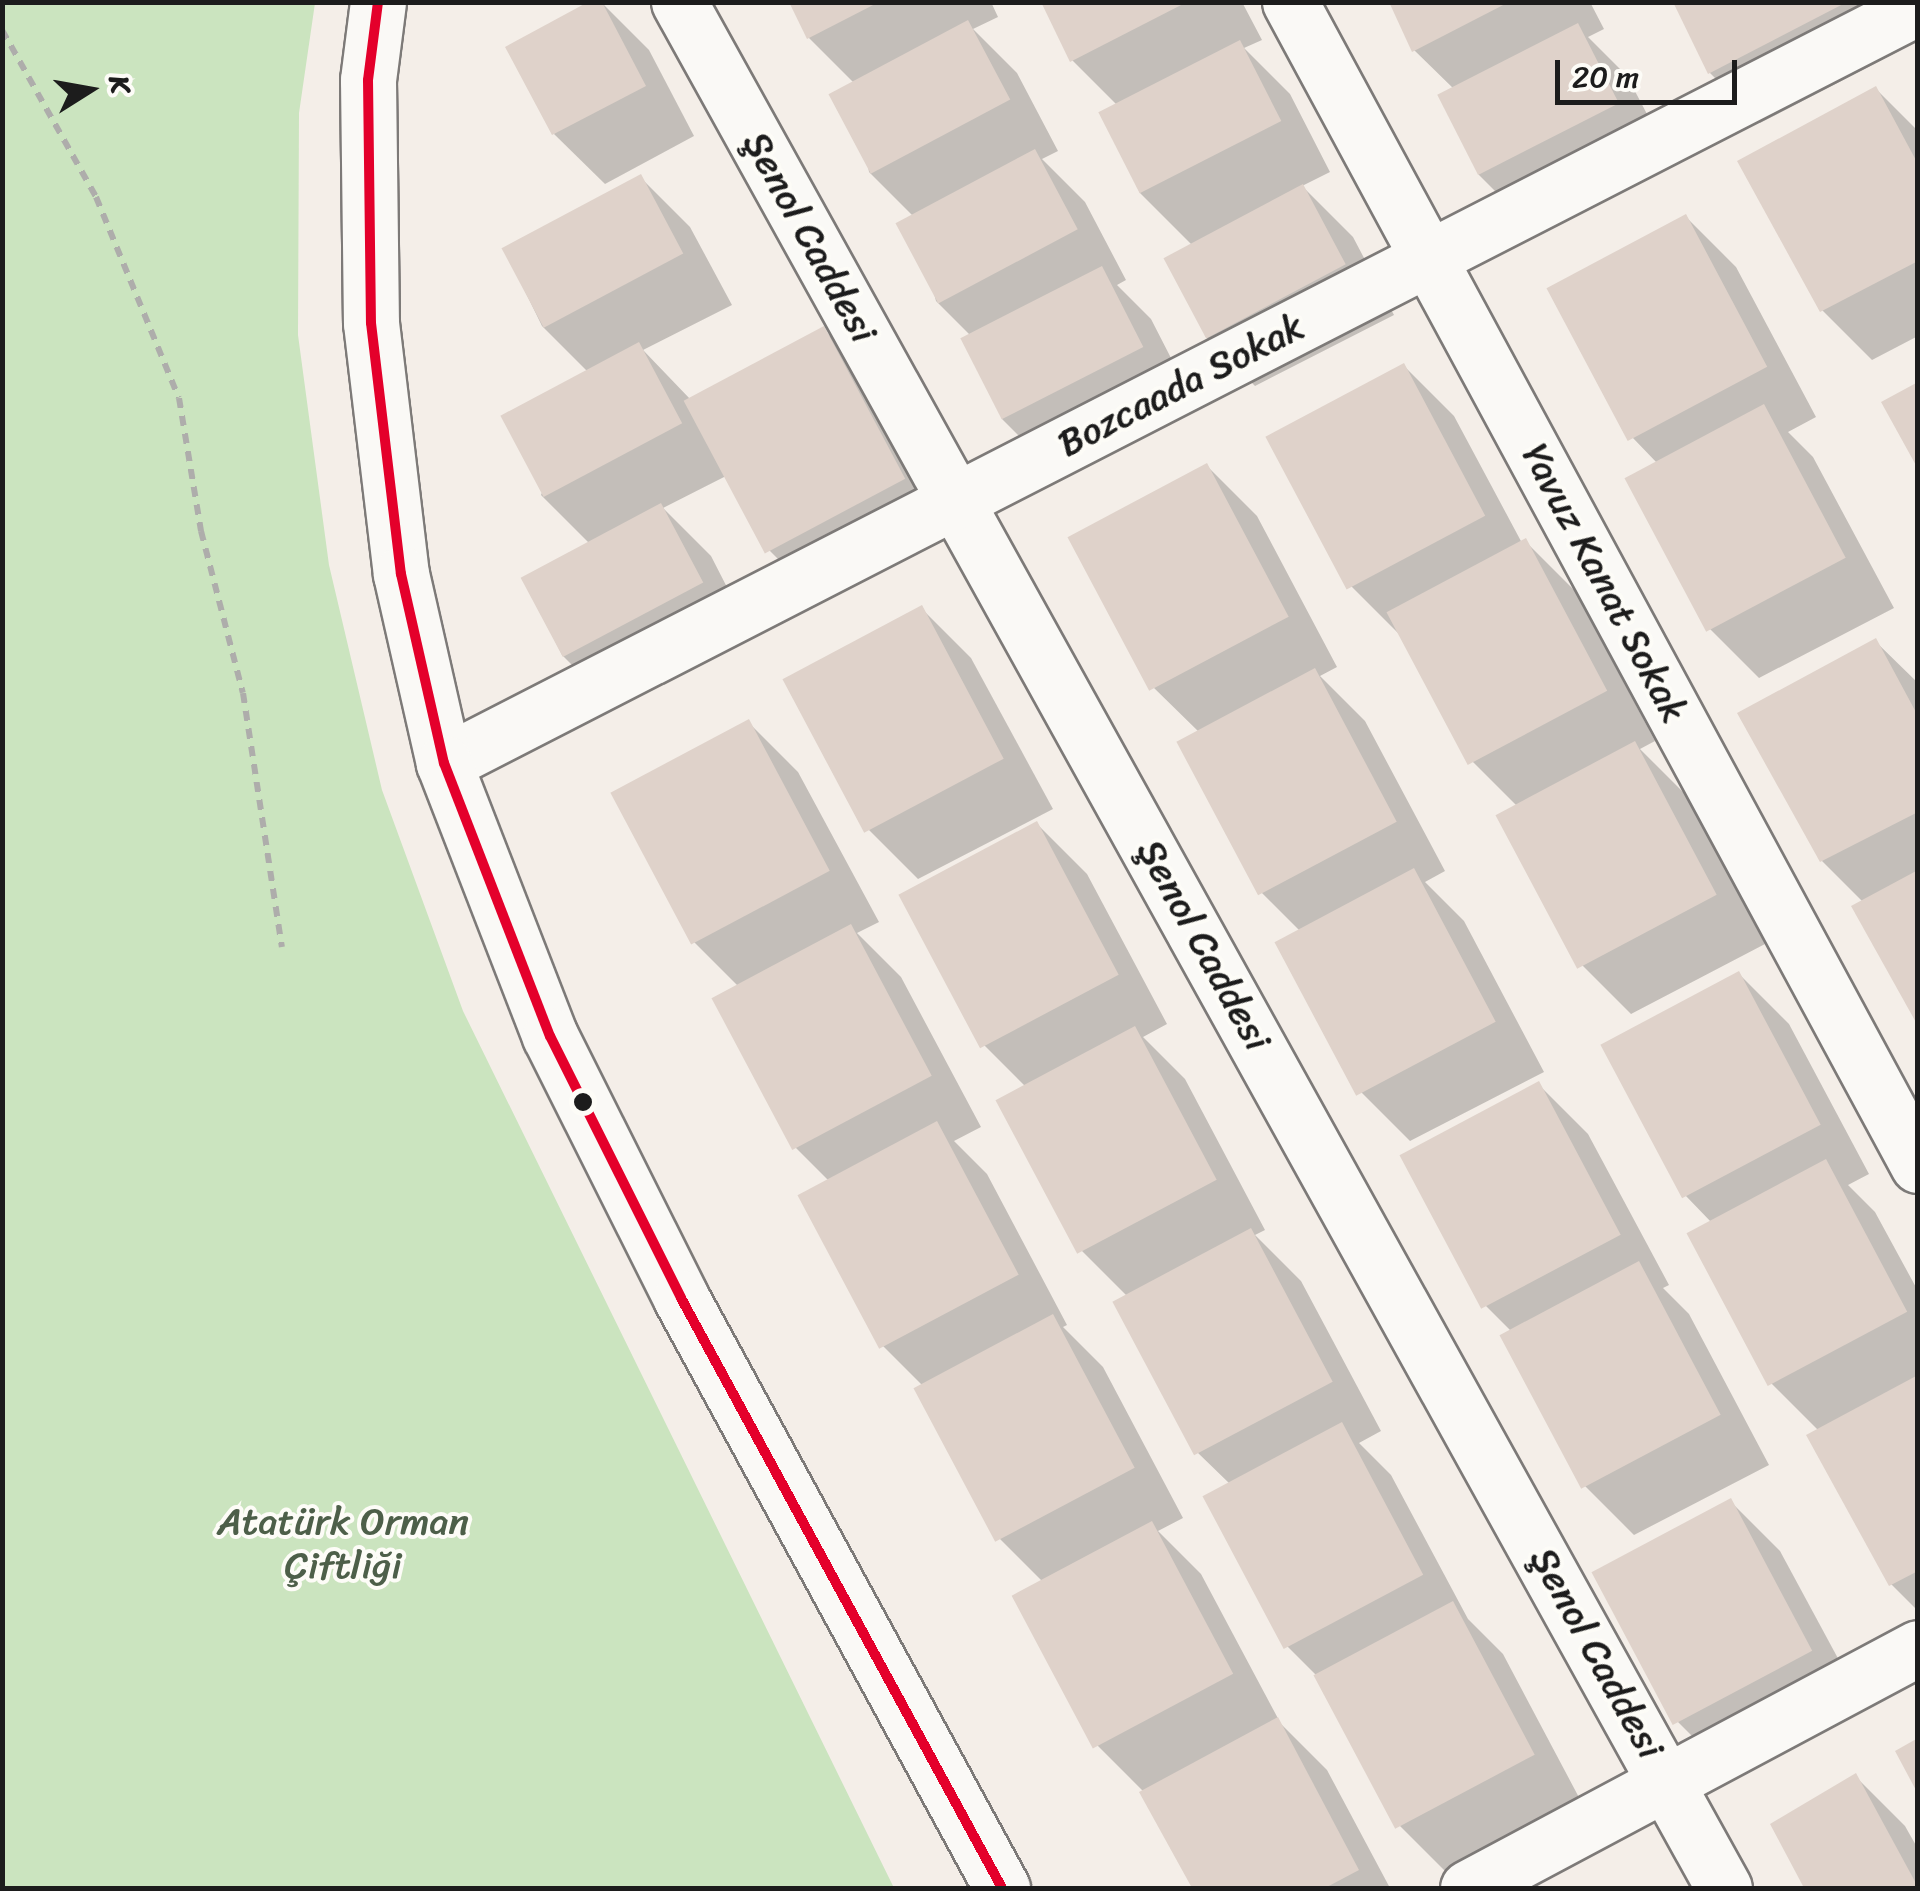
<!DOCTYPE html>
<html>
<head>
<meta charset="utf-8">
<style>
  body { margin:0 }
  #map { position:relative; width:1920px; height:1891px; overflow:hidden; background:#f4eee8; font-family:Sriracha,sans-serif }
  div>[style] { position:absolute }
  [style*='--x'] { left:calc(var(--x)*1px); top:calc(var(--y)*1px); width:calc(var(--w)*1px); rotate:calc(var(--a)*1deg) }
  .green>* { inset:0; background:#cbe4bf }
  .shadow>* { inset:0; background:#0003 }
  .building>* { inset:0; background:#dfd2ca; transform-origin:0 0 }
  .path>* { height:6px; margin-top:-3px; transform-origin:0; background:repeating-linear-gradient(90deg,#aeadab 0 10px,transparent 0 18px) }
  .roads { filter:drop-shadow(2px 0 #7d7a78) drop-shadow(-2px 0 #7d7a78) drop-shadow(0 2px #7d7a78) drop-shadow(0 -2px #7d7a78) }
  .street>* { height:55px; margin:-27.5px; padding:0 27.5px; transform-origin:27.5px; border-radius:27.5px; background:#faf9f6 }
  .secondary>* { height:55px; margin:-27.5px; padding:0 27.5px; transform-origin:27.5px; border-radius:27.5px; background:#faf9f6 }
  .bus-1>* { height:10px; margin:-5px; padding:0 5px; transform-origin:5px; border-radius:5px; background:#e4002b }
  .dots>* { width:28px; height:28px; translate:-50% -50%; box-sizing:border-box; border:5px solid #fdfcf7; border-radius:50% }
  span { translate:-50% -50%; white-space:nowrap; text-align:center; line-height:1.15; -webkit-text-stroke:8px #fdfcf7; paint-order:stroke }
  .street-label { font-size:38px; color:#1c1c1c }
  .park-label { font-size:38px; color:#4d5f49 }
  .frame { position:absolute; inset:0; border:5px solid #1c1c1c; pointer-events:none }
  .north { position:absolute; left:40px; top:40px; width:100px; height:100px; -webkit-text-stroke:8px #fdfcf7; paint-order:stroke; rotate:79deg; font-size:28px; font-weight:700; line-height:40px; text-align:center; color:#1c1c1c }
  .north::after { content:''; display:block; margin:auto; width:35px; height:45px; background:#1c1c1c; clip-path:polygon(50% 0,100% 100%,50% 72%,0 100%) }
  .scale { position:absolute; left:1555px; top:60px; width:182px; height:45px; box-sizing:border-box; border:5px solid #1c1c1c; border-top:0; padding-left:12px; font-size:30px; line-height:35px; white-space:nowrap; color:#1c1c1c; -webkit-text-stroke:8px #fdfcf7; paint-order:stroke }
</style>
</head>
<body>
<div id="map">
  <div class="green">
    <i style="clip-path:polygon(3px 2px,315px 3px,299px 113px,298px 335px,329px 565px,382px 790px,463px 1011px,894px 1888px,3px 1888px)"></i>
  </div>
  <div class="shadow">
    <i style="clip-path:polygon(601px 2px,649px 50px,694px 136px,605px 184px,554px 134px)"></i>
    <i style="clip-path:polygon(791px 2px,991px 2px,998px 17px,973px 29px,1017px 73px,1058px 151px,1042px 159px,1085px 202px,1126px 280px,1117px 285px,1151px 319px,1191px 397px,1052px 469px,1002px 419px,973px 338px,936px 301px,914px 217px,869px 172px,855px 84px,809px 38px)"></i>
    <i style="clip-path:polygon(1044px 2px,1242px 2px,1262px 40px,1244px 48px,1290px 94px,1330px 172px,1302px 186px,1353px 237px,1394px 315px,1255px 386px,1205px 336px,1193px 246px,1140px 193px,1104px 117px,1120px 108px,1072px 60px)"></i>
    <i style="clip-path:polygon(1391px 2px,1590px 2px,1604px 29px,1588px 37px,1627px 76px,1668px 154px,1529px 225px,1479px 175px,1442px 99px,1456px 91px,1414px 50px)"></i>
    <i style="clip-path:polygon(1676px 2px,1873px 2px,1899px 51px,1760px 123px,1710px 73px)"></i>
    <i style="clip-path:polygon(1876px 89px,1918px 131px,1918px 336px,1872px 360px,1822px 310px)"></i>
    <i style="clip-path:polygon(640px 177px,690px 227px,732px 305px,643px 350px,691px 400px,823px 329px,873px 379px,954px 530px,819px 600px,769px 550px,728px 475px,663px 508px,711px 556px,751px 634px,612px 705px,562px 655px,525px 579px,590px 544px,541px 495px,589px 373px,542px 326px,505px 250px)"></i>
    <i style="clip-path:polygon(1686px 217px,1736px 267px,1816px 417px,1788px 432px,1813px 457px,1894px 608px,1759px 678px,1709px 628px,1658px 464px,1632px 437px)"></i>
    <i style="clip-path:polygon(1404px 366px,1454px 416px,1522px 543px,1525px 541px,1575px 591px,1655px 741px,1640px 749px,1685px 794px,1765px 944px,1631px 1014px,1581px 964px,1518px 807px,1472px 761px,1401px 636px,1351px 586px)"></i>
    <i style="clip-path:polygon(1207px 466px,1257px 516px,1337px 667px,1320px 676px,1365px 721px,1445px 871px,1425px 882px,1464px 921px,1544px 1072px,1410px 1141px,1360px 1091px,1301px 932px,1261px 892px,1200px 733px,1153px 687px)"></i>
    <i style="clip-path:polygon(921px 608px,971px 658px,1053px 809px,918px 879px,868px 829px)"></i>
    <i style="clip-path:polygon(1875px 641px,1918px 683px,1918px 1021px,1863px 902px,1822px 861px)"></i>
    <i style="clip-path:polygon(748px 722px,798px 772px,879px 922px,857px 933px,901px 977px,981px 1127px,954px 1141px,987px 1174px,1067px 1325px,1063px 1327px,1103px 1367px,1183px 1518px,1158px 1531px,1201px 1574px,1281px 1724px,1327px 1770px,1390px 1888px,1195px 1888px,1144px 1792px,1097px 1745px,1043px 1582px,999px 1538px,924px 1387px,882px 1345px,830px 1182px,796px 1148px,739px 987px,694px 942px)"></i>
    <i style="clip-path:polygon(1037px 824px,1087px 874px,1167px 1024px,1143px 1037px,1185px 1079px,1265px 1230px,1255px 1235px,1301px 1281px,1381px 1431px,1359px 1443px,1391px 1475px,1468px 1619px,1503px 1654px,1583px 1805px,1449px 1875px,1399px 1825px,1318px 1677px,1287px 1646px,1231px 1485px,1197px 1452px,1128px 1297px,1081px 1250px,1000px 1102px,1026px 1087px,984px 1045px)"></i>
    <i style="clip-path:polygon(1739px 974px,1789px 1024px,1869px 1174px,1848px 1185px,1875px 1212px,1918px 1291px,1918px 1611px,1891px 1584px,1819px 1431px,1771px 1383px,1712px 1223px,1685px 1195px)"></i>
    <i style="clip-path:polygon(1538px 1084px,1588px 1134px,1669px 1285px,1663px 1288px,1689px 1314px,1769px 1465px,1634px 1535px,1584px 1485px,1504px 1337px,1512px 1332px,1485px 1305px)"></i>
    <i style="clip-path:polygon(1730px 1501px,1780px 1551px,1861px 1701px,1727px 1771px,1677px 1721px)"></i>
    <i style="clip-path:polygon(1855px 1776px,1905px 1826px,1918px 1849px,1918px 1888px,1807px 1888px,1774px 1825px)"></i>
  </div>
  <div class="building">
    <i style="clip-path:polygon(588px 2px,602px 2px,646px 86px,552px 135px,505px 47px)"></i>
    <i style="clip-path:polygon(789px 2px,879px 2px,807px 39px)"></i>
    <i style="clip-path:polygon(1041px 2px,1187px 2px,1070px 62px)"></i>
    <i style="clip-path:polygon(1389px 2px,1509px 2px,1412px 52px)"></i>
    <i style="clip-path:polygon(1673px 2px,1847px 2px,1708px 74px)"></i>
    <i style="left:968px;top:20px;width:90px;height:158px;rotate:62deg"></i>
    <i style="left:1578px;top:23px;width:90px;height:158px;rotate:63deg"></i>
    <i style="left:1240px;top:40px;width:91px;height:159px;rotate:63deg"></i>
    <i style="clip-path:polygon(1876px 86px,1918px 164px,1918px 261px,1820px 312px,1737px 161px)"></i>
    <i style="left:1035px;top:149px;width:91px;height:158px;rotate:62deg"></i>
    <i style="left:641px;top:174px;width:90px;height:158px;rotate:62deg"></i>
    <i style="left:1303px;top:184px;width:91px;height:158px;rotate:62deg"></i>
    <i style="left:1686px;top:214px;width:173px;height:158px;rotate:62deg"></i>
    <i style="left:1102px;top:266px;width:91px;height:159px;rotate:63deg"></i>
    <i style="left:824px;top:326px;width:173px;height:159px;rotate:62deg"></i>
    <i style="left:639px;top:342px;width:92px;height:157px;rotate:62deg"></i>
    <i style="left:1404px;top:363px;width:173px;height:157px;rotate:62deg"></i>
    <i style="clip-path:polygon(1918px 382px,1918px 469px,1881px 402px)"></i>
    <i style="left:1764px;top:404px;width:174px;height:158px;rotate:62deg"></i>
    <i style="left:1207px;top:463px;width:174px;height:158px;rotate:62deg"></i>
    <i style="left:661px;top:503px;width:90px;height:159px;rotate:62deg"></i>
    <i style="left:1526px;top:538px;width:173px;height:158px;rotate:62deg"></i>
    <i style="left:922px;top:605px;width:174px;height:158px;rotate:62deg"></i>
    <i style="clip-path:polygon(1876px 638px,1918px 716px,1918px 812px,1820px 862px,1737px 713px)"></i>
    <i style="left:1315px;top:668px;width:174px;height:157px;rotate:62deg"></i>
    <i style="left:749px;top:719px;width:172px;height:157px;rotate:62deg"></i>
    <i style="left:1635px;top:741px;width:174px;height:158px;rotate:62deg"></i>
    <i style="left:1037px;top:821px;width:174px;height:157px;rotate:62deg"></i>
    <i style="left:1414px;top:868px;width:174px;height:158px;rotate:62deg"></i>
    <i style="clip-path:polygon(1918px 870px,1918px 1026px,1851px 906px)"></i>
    <i style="left:851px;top:924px;width:172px;height:158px;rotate:62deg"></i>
    <i style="left:1739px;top:971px;width:174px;height:157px;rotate:62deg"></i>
    <i style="left:1135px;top:1026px;width:174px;height:158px;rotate:62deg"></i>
    <i style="left:1539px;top:1081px;width:174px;height:158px;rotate:62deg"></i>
    <i style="left:937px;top:1121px;width:174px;height:158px;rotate:62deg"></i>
    <i style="left:1826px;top:1159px;width:173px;height:158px;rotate:62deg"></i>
    <i style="left:1251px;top:1228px;width:174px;height:157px;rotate:62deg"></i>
    <i style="left:1639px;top:1261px;width:174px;height:158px;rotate:62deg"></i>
    <i style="left:1053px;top:1314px;width:174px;height:158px;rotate:62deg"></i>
    <i style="clip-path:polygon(1918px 1375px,1918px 1571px,1889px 1586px,1806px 1435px)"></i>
    <i style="left:1342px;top:1422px;width:173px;height:158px;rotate:62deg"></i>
    <i style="left:1731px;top:1498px;width:173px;height:158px;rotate:62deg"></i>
    <i style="left:1152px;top:1521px;width:173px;height:159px;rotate:62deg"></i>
    <i style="left:1453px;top:1601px;width:174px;height:158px;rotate:62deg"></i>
    <i style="clip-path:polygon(1278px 1717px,1359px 1870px,1325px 1888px,1192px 1888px,1139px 1792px)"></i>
    <i style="clip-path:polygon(1918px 1738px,1918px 1794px,1895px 1751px)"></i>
    <i style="clip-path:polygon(1856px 1773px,1918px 1887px,1918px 1888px,1804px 1888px,1770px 1824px)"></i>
  </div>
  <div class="path">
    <i style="--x:2;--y:30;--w:192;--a:60.6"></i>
    <i style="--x:96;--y:197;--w:217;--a:67.6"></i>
    <i style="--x:179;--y:398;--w:135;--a:80.6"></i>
    <i style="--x:201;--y:531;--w:167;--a:75.5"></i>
    <i style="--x:243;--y:693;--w:257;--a:81.3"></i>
  </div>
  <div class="roads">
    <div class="street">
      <i style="--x:679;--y:2;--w:2156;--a:61.01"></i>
      <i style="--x:1290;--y:2;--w:1322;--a:61.63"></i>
      <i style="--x:444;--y:763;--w:1657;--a:-27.15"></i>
      <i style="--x:1468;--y:1888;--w:510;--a:-28.07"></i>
    </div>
    <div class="secondary">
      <i style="--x:378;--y:2;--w:79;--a:97.3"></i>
      <i style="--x:368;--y:80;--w:243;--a:89.3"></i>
      <i style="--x:371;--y:323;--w:253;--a:83.2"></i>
      <i style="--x:401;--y:574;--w:194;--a:77.2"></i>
      <i style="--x:444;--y:763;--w:293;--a:68.8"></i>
      <i style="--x:550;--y:1036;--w:293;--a:63.4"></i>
      <i style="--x:681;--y:1298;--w:672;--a:61.45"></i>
    </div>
  </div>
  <div class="bus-1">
    <i style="--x:378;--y:2;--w:79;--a:97.3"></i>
    <i style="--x:368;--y:80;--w:243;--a:89.3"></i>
    <i style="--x:371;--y:323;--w:253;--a:83.2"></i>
    <i style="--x:401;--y:574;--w:194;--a:77.2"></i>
    <i style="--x:444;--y:763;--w:293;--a:68.8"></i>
    <i style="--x:550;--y:1036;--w:293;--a:63.4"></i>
    <i style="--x:681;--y:1298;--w:672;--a:61.45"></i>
  </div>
  <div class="dots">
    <i style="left:583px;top:1102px;background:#1c1c1c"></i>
  </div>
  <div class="street-label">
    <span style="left:810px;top:237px;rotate:61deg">Şenol Caddesi</span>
    <span style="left:1181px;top:385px;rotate:-27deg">Bozcaada Sokak</span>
    <span style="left:1605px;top:583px;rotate:62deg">Yavuz Kanat Sokak</span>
    <span style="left:1204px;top:945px;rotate:61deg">Şenol Caddesi</span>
    <span style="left:1597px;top:1653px;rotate:61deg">Şenol Caddesi</span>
  </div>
  <div class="park-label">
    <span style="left:343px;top:1544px">Atatürk Orman<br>Çiftliği</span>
  </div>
  <div class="frame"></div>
  <div class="north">K</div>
  <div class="scale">20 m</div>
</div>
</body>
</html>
